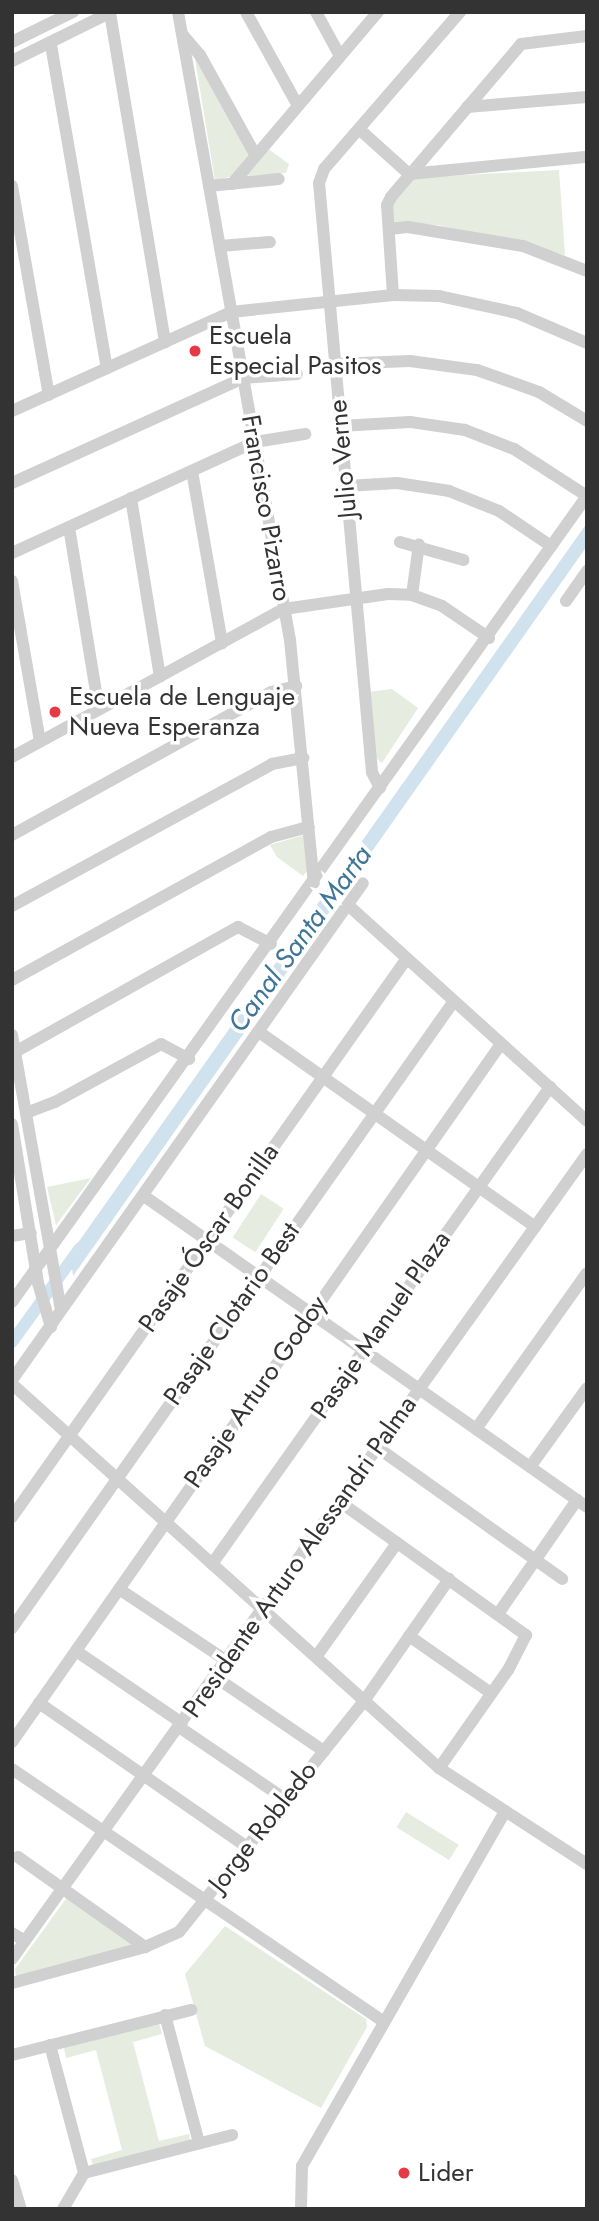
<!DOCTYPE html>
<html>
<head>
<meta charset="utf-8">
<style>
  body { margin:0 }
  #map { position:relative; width:599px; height:2221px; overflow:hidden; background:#fff; font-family:Jost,sans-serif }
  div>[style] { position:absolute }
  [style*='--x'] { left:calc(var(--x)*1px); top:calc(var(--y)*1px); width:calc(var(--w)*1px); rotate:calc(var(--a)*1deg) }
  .green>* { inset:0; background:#e6ecdf; transform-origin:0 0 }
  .water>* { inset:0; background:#cfe2ee }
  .canal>* { height:12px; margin:-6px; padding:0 6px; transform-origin:6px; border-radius:6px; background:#cfe2ee }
  .minor>* { height:12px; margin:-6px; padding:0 6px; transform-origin:6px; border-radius:6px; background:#d0d0d0 }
  .dots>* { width:19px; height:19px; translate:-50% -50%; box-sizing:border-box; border:4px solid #fff; border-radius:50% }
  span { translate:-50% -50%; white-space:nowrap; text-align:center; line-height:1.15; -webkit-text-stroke:7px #fff; paint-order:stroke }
  .poi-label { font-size:26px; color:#333 }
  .left { translate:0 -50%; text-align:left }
  .street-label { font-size:26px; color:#333 }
  .water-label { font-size:28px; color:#3f7597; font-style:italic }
  .frame { position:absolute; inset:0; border:14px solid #333; pointer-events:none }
</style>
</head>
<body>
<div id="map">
  <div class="green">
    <i style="clip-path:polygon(194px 53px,250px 156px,232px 176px,215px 181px)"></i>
    <i style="clip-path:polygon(267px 148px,289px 164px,286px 173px,246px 176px)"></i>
    <i style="clip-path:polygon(559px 170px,565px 255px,438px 225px,392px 224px,391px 205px,409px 178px)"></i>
    <i style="clip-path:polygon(392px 689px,418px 708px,382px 763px,376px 758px,368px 692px)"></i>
    <i style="clip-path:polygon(304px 835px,309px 869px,303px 876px,277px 857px,270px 845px)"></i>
    <i style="clip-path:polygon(91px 1178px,56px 1225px,47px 1187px)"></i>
    <i style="left:261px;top:1194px;width:27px;height:52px;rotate:33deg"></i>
    <i style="left:406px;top:1812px;width:62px;height:18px;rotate:32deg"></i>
    <i style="clip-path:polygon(68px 1896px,133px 1945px,16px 1977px,15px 1969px)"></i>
    <i style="clip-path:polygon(225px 1926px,366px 2019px,367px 2027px,321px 2108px,205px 2046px,185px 1974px)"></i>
    <i style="clip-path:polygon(159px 2023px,162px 2034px,133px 2042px,159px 2141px,189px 2134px,190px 2140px,93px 2166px,91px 2159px,122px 2150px,96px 2050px,66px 2058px,64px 2048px)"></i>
  </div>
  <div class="water">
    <i style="clip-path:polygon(587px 523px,587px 546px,73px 1276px,70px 1254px)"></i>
  </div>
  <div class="canal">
    <i style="--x:12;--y:1342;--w:116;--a:-54.1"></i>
  </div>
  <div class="minor">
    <i style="--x:178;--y:12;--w:638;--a:79.89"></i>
    <i style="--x:290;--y:640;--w:244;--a:84.4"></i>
    <i style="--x:246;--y:12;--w:107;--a:61"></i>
    <i style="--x:316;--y:12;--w:50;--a:61.4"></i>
    <i style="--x:110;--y:13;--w:334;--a:80.5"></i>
    <i style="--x:183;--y:35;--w:26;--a:50"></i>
    <i style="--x:200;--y:55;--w:115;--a:61"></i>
    <i style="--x:12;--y:42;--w:68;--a:-26.2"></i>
    <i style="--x:51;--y:45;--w:328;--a:80.2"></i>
    <i style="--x:12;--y:61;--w:110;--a:-26.3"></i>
    <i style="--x:467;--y:107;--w:120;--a:-4.8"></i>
    <i style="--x:359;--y:129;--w:67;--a:42"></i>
    <i style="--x:409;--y:174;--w:179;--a:-5.5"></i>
    <i style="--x:232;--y:184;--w:226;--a:-49.7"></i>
    <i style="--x:12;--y:186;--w:212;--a:80"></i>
    <i style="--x:209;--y:186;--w:70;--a:-5.7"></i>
    <i style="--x:389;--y:229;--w:19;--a:-6"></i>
    <i style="--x:408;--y:227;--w:117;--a:9.4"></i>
    <i style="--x:523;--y:246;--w:69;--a:21.3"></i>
    <i style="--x:220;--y:246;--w:50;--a:-4.6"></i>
    <i style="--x:393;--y:295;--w:90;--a:-93.8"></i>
    <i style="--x:387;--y:205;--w:9;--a:-63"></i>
    <i style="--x:391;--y:197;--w:201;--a:-49.6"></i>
    <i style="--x:521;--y:44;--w:66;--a:-6.9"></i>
    <i style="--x:335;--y:364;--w:75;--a:-2.3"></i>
    <i style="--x:410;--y:361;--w:68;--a:7.7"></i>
    <i style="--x:477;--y:370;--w:66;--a:19.5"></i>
    <i style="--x:539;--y:392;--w:56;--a:31.1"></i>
    <i style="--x:12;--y:411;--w:240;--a:-24.3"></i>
    <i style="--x:231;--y:312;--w:163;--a:-6"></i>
    <i style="--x:393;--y:295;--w:46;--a:1.2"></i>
    <i style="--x:439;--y:296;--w:80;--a:12.3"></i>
    <i style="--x:517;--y:313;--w:76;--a:23.2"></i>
    <i style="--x:192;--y:471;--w:175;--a:80.1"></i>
    <i style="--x:12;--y:483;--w:254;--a:-24.4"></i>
    <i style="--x:243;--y:378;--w:54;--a:-4.2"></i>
    <i style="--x:346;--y:486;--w:51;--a:-3.4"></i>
    <i style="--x:397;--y:483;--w:53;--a:8.7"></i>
    <i style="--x:449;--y:491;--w:54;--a:21.8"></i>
    <i style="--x:499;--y:511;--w:63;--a:33.9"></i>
    <i style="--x:131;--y:498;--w:181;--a:80.8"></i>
    <i style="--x:69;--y:527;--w:185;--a:80.7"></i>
    <i style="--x:400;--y:542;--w:66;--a:15.9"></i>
    <i style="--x:12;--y:553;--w:267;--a:-24.6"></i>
    <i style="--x:255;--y:442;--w:51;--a:-9.1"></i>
    <i style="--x:12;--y:581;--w:163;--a:80.1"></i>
    <i style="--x:412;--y:595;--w:51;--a:-82.2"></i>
    <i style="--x:566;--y:601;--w:37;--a:-55"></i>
    <i style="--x:12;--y:757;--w:310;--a:-28.6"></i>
    <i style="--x:284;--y:609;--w:105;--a:-8.2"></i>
    <i style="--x:388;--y:594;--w:24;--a:2"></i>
    <i style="--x:412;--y:595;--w:32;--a:20"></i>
    <i style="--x:442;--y:606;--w:57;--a:34.2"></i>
    <i style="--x:380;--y:788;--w:18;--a:-117"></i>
    <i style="--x:372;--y:772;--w:591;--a:-95.14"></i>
    <i style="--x:319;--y:183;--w:15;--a:-70"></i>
    <i style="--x:324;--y:169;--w:208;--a:-49.1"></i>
    <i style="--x:12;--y:835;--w:296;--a:-28.9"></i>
    <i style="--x:271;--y:692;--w:26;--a:-13"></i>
    <i style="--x:348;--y:905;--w:322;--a:42.1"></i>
    <i style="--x:12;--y:906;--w:296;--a:-28.6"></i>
    <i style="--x:272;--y:764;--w:32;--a:-11"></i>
    <i style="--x:12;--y:980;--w:296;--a:-28.9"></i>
    <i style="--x:271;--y:837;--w:39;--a:-15"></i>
    <i style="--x:259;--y:1032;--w:338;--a:35.2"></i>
    <i style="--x:12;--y:1035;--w:279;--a:79.9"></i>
    <i style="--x:15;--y:1052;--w:256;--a:-29.3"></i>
    <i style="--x:238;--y:927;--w:37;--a:27"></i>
    <i style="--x:26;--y:1113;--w:31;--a:-21"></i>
    <i style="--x:55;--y:1102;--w:121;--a:-28.7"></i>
    <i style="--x:161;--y:1044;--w:32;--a:28"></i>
    <i style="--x:12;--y:1124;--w:161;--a:80.7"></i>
    <i style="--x:38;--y:1283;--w:46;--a:73.5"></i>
    <i style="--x:144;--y:1196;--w:541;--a:35.07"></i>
    <i style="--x:12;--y:1236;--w:19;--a:-9"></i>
    <i style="--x:12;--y:1302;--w:990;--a:-54.5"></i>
    <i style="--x:587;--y:496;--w:87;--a:-147.2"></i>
    <i style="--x:514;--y:449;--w:53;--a:-158.8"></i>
    <i style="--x:465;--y:430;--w:56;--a:-171.7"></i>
    <i style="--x:410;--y:422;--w:70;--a:176.7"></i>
    <i style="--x:12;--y:1380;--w:608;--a:-54.77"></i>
    <i style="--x:12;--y:1384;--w:574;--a:41.96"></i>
    <i style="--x:439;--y:1768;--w:176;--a:33"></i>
    <i style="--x:476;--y:1429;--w:191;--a:-54.6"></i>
    <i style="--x:378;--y:1448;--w:226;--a:35.4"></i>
    <i style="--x:530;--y:1467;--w:97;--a:-54.2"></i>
    <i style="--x:340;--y:1502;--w:229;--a:35.6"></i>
    <i style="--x:526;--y:1635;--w:39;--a:117"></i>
    <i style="--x:508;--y:1670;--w:120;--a:125.1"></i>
    <i style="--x:12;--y:1517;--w:684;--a:-54.75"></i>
    <i style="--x:212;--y:1564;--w:585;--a:-54.68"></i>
    <i style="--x:119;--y:1589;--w:130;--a:33.7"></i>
    <i style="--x:498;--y:1614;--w:139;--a:-55.3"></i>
    <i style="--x:12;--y:1628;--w:767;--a:-54.82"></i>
    <i style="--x:409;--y:1636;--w:100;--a:34.8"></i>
    <i style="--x:76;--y:1651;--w:128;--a:34.2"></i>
    <i style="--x:316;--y:1657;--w:140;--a:-54.6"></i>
    <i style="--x:215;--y:1677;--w:132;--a:34.2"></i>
    <i style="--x:39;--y:1703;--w:253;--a:34.7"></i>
    <i style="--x:179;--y:1727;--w:128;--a:34.2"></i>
    <i style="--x:12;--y:1742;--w:852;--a:-54.99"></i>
    <i style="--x:12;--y:1769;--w:450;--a:34.2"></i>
    <i style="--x:18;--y:1857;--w:156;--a:35.3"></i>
    <i style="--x:12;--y:1933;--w:15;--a:32"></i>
    <i style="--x:12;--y:1959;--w:989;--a:-54.46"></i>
    <i style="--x:12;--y:1983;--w:138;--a:-15.1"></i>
    <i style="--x:145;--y:1947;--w:37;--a:-24"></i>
    <i style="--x:179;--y:1932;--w:296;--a:-51.3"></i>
    <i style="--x:364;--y:1701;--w:149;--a:-55.1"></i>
    <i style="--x:165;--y:2015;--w:132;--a:75.1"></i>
    <i style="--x:50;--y:2045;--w:132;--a:75.1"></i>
    <i style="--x:12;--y:2055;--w:185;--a:-14.1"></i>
    <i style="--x:84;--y:2173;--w:153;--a:-14.4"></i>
    <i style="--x:12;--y:2180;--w:30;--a:73"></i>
    <i style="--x:63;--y:2209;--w:42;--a:-59.7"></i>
    <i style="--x:301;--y:2209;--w:43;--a:-88.7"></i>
    <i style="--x:302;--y:2166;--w:409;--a:-60.2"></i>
  </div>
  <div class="dots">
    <i style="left:195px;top:351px;background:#e63946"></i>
    <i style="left:55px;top:712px;background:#e63946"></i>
    <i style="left:404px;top:2173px;background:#e63946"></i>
  </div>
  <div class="poi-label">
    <span class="left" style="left:209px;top:351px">Escuela<br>Especial Pasitos</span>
    <span class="left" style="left:69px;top:712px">Escuela de Lenguaje<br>Nueva Esperanza</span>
    <span class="left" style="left:418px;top:2173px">Lider</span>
  </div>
  <div class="street-label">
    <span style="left:343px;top:459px;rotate:-95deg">Julio Verne</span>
    <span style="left:266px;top:508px;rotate:80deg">Francisco Pizarro</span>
    <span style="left:209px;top:1238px;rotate:-55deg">Pasaje Óscar Bonilla</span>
    <span style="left:232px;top:1314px;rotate:-55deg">Pasaje Clotario Best</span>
    <span style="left:381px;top:1325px;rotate:-55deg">Pasaje Manuel Plaza</span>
    <span style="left:256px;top:1392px;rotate:-55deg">Pasaje Arturo Godoy</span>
    <span style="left:300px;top:1557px;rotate:-55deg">Presidente Arturo Alessandri Palma</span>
    <span style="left:263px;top:1827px;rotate:-52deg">Jorge Robledo</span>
  </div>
  <div class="water-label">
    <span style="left:300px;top:939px;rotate:-54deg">Canal Santa Marta</span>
  </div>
  <div class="frame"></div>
</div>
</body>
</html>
